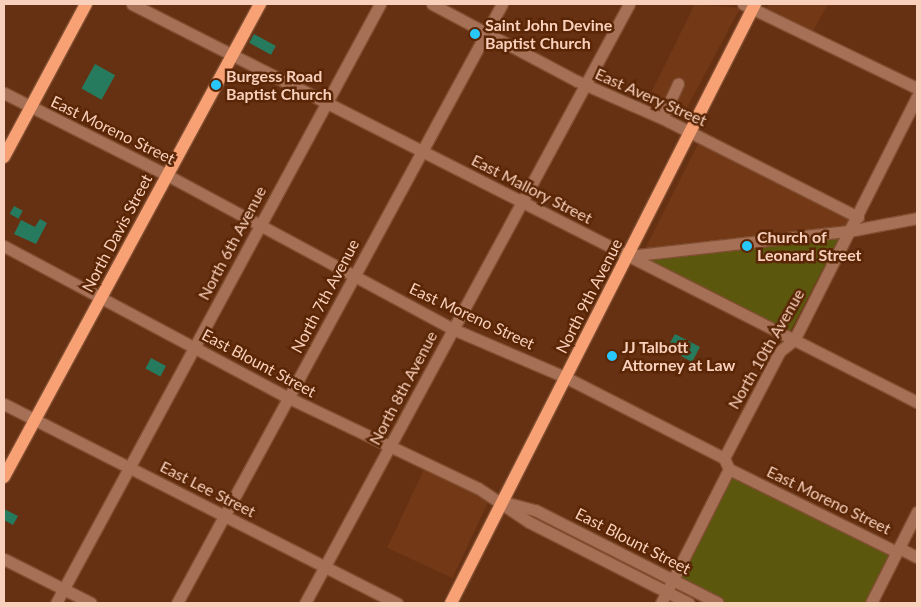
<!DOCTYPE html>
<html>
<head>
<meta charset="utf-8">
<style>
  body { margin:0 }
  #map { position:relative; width:921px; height:607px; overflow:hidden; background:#663113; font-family:Lato,sans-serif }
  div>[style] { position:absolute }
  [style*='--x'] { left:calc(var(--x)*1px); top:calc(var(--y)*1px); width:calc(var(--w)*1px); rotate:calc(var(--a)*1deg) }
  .built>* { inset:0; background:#733816; transform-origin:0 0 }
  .green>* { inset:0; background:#5b580e }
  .building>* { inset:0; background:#267b5f; transform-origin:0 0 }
  .roads { filter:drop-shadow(1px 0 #804e31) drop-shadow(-1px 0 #804e31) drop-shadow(0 1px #804e31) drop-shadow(0 -1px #804e31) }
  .minor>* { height:11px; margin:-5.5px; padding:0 5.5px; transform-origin:5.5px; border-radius:5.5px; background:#a57055 }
  .major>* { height:12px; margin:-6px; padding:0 6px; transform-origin:6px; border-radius:6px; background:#f7a175 }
  .dots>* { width:14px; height:14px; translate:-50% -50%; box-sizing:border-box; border:2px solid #5a2606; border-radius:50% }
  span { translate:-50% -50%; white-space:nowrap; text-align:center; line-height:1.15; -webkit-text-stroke:5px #5a2606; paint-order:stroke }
  .poi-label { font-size:16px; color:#f9d0bc; font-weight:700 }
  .left { translate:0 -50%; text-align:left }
  .street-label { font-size:16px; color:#f9d0bc }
  .frame { position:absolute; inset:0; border:5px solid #f9d0bc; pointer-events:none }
</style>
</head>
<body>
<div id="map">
  <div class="built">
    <i style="clip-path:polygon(695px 4px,740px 8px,680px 121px,645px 105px)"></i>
    <i style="clip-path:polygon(769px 4px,828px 4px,812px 33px,766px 10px)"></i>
    <i style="clip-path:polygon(699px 142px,849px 218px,845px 226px,645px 249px)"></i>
    <i style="left:424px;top:469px;width:72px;height:87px;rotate:25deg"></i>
  </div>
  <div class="green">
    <i style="clip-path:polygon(840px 236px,790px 332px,645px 258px)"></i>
    <i style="clip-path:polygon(732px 476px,890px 554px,865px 603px,727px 603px,679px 579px)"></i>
  </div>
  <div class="building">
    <i style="left:254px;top:34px;width:25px;height:10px;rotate:29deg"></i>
    <i style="left:95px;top:64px;width:23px;height:28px;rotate:29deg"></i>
    <i style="left:14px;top:206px;width:10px;height:9px;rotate:29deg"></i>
    <i style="clip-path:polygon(40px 219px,47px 223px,36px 244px,14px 234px,21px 220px,35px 227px)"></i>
    <i style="clip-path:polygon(675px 334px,700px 347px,692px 362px,681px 356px,684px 350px,670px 343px)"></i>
    <i style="left:151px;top:358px;width:17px;height:12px;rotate:28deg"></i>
    <i style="clip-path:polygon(4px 509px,18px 516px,13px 525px,4px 520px)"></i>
  </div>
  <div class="roads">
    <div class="minor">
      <i style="--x:132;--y:4;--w:880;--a:26.89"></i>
      <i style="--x:432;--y:4;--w:164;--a:28"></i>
      <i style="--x:577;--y:81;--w:99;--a:23.7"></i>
      <i style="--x:668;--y:121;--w:213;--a:26.8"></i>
      <i style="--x:743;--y:4;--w:193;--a:25.8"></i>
      <i style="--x:4;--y:93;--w:182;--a:26.7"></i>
      <i style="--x:167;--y:175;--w:325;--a:28.3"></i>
      <i style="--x:453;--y:329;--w:122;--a:23.2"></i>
      <i style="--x:565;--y:377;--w:178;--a:27"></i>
      <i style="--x:724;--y:458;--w:12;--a:66"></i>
      <i style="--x:729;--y:469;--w:187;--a:26.3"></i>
      <i style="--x:662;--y:118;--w:38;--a:-65"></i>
      <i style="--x:4;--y:246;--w:323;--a:28.1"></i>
      <i style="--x:289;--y:398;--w:209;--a:25.5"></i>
      <i style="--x:478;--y:488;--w:61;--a:33.7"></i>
      <i style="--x:529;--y:522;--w:179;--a:26.9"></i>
      <i style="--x:628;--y:256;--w:222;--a:-6.5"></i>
      <i style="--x:849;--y:231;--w:69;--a:-10.8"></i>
      <i style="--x:4;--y:404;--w:441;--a:26.9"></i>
      <i style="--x:724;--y:458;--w:121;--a:-62.4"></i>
      <i style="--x:780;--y:351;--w:18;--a:-38"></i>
      <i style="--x:794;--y:340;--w:273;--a:-63.2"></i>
      <i style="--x:508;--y:503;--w:28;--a:15"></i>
      <i style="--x:535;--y:510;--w:205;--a:26.9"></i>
      <i style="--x:899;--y:548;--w:20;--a:27"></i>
      <i style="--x:4;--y:559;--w:97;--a:26.8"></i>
      <i style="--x:56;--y:603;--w:681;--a:-61.59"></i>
      <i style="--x:177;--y:603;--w:681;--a:-61.52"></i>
      <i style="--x:305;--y:603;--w:681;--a:-61.59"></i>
      <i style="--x:661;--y:603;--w:150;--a:-63.1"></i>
      <i style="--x:871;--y:603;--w:102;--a:-63.2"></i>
    </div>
    <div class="major">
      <i style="--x:4;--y:157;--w:174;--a:-61.8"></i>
      <i style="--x:4;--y:477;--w:538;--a:-61.58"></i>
      <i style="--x:451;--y:603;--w:672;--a:-63.09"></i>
    </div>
  </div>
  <div class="dots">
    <i style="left:475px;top:34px;background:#28c8ff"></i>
    <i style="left:216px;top:85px;background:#28c8ff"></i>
    <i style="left:747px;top:246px;background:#28c8ff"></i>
    <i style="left:612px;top:356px;background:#28c8ff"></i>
  </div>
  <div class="poi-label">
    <span class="left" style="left:485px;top:34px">Saint John Devine<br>Baptist Church</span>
    <span class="left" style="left:226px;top:85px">Burgess Road<br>Baptist Church</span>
    <span class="left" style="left:757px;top:246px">Church of<br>Leonard Street</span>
    <span class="left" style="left:622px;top:356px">JJ Talbott<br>Attorney at Law</span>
  </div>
  <div class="street-label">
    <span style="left:651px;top:97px;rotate:24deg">East Avery Street</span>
    <span style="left:113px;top:130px;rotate:26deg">East Moreno Street</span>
    <span style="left:532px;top:189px;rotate:27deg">East Mallory Street</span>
    <span style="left:117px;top:233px;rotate:-62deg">North Davis Street</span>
    <span style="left:232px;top:243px;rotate:-62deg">North 6th Avenue</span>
    <span style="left:325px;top:296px;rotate:-62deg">North 7th Avenue</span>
    <span style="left:589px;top:296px;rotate:-63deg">North 9th Avenue</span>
    <span style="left:472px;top:316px;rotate:25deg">East Moreno Street</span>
    <span style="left:766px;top:349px;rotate:-60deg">North 10th Avenue</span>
    <span style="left:259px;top:363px;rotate:28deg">East Blount Street</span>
    <span style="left:403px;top:388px;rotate:-62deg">North 8th Avenue</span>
    <span style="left:208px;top:489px;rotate:27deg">East Lee Street</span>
    <span style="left:829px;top:500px;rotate:26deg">East Moreno Street</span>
    <span style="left:633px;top:541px;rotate:27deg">East Blount Street</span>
  </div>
  <div class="frame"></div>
</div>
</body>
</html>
